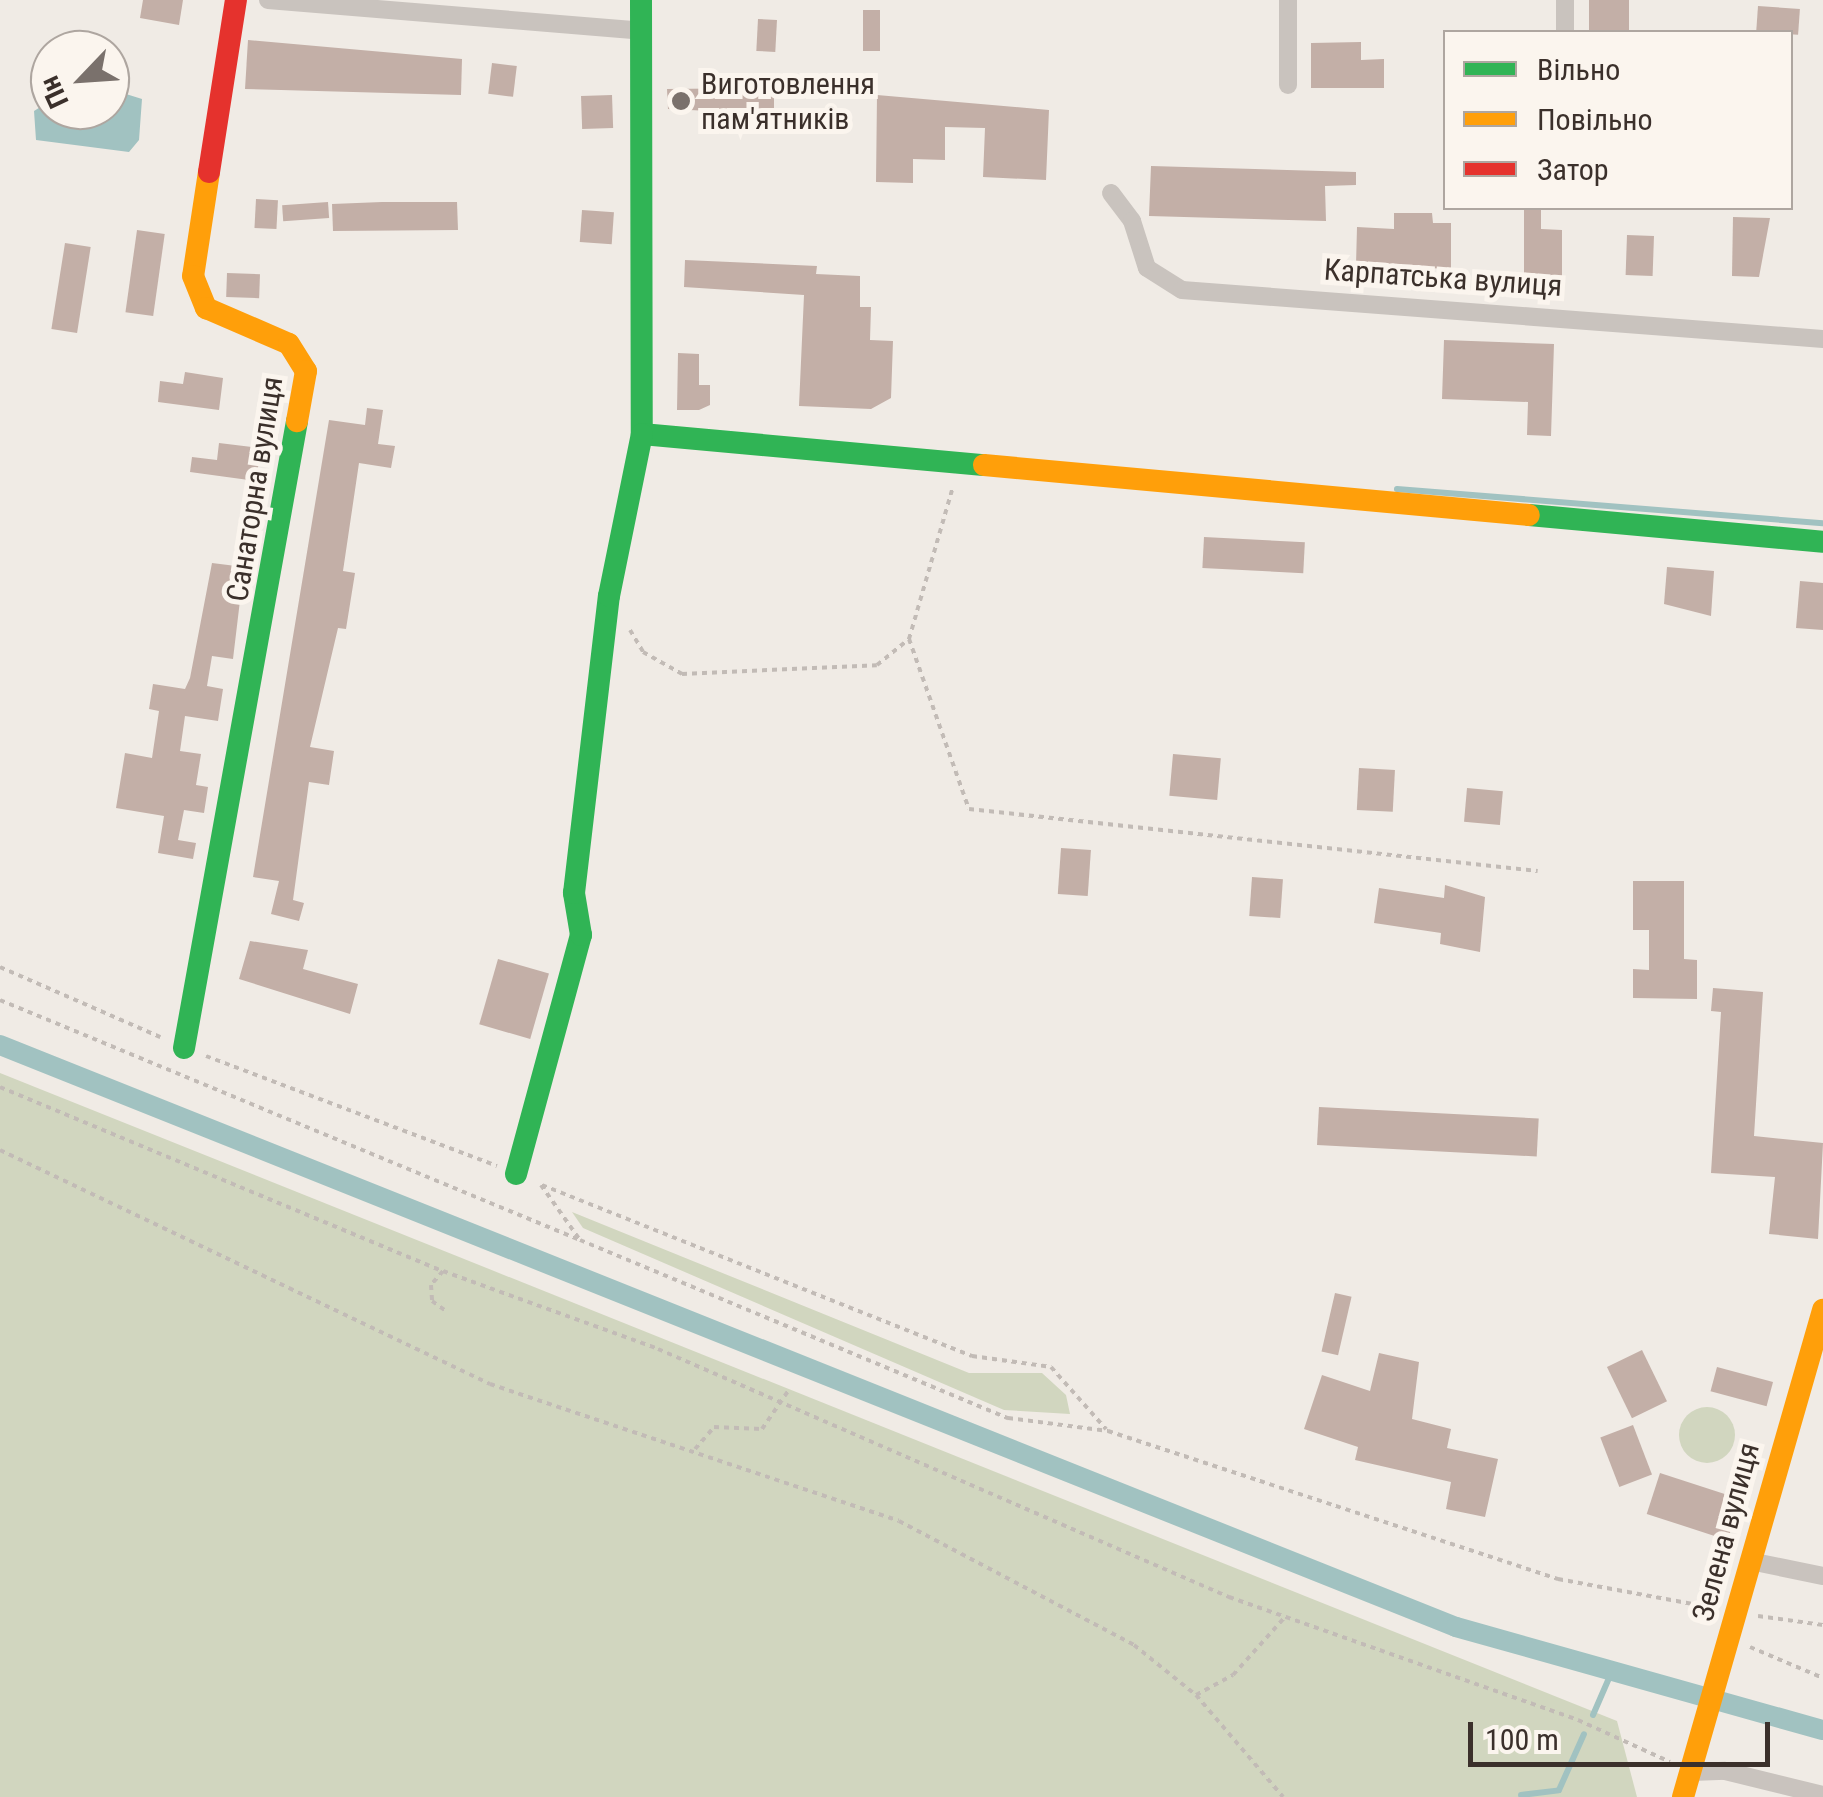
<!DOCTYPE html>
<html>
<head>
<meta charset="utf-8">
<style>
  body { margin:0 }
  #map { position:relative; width:1823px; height:1797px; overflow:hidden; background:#f0ebe5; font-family:"Roboto Condensed",sans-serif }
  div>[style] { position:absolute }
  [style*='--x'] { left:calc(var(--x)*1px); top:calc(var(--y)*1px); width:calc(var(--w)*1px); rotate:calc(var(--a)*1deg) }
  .green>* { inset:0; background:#d1d6bf }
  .round { border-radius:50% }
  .water>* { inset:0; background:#a1c2c1 }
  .stream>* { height:6px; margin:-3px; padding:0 3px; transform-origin:3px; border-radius:3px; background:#a1c2c1 }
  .canal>* { height:20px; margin:-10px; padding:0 10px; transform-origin:10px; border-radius:10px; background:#a1c2c1 }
  .building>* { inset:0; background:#c3afa7; transform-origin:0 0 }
  .path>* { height:4px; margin-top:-2px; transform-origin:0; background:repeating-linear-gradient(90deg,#c2bbb6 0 5px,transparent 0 10px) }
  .street>* { height:18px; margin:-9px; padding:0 9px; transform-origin:9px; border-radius:9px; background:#c9c3be }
  .fast>* { height:22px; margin:-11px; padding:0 11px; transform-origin:11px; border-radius:11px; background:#30b455 }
  .slow>* { height:22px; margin:-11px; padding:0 11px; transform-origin:11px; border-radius:11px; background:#ff9f0a }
  .jam>* { height:22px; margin:-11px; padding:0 11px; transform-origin:11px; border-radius:11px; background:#e5322d }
  .dots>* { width:28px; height:28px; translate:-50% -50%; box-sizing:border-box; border:5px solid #fbf5ee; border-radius:50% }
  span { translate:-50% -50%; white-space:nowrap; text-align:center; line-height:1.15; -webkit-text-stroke:10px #fbf5ee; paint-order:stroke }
  .poi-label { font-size:30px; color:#3b302b }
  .left { translate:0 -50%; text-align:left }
  .street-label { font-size:30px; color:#3b302b }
  .legend { position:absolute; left:1443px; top:30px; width:350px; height:180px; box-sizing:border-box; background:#fbf5ee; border:2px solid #aea6a0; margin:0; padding:12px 18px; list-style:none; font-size:30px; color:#3b302b }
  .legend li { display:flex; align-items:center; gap:20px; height:50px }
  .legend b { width:50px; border:2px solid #aea6a0 }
  .north { position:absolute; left:30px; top:30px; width:100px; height:100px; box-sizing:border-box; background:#fbf5ee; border:2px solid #aea6a0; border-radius:50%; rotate:245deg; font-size:28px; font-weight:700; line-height:40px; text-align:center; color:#3b302b }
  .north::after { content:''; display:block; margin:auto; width:35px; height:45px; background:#7a716c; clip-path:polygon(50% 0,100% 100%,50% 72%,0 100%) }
  .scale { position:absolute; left:1468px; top:1722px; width:302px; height:45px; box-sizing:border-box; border:5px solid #3b302b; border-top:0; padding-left:12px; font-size:30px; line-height:35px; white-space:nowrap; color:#3b302b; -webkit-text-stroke:8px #fbf5ee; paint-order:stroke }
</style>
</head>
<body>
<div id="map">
  <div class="green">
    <i style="clip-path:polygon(0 1073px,1617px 1721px,1637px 1797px,0 1797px)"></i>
    <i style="clip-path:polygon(572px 1212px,969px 1373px,1042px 1373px,1066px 1395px,1070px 1414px,1004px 1410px,583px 1228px)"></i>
    <i class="round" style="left:1679px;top:1407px;width:56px;height:56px"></i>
  </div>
  <div class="water">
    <i style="clip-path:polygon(110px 89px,142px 99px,139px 140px,129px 152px,36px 140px,34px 111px,50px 101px,50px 110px,110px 110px)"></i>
  </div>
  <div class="stream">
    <i style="--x:1397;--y:489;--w:427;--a:4.6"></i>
    <i style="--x:1593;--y:1715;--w:48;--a:-66.6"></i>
    <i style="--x:1521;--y:1795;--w:38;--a:-7"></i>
    <i style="--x:1559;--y:1790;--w:61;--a:-65.9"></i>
  </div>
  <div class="canal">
    <i style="--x:0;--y:1045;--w:1568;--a:21.79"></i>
    <i style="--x:1456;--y:1627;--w:381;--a:15.7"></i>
  </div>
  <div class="building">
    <i style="clip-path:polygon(143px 0,183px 0,179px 25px,140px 18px)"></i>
    <i style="left:1589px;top:0;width:40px;height:32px"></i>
    <i style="left:1758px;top:6px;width:42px;height:26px;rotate:4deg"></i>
    <i style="left:863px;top:10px;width:17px;height:41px"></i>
    <i style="left:758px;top:19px;width:19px;height:32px;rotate:3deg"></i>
    <i style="clip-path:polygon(248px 40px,462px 59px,461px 95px,245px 89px)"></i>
    <i style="clip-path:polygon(1361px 42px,1361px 60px,1384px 59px,1384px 88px,1311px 88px,1311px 43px)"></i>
    <i style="left:492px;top:63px;width:25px;height:31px;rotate:7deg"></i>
    <i style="clip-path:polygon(774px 88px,774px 114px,668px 109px,667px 89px)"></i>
    <i style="left:612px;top:95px;width:33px;height:31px;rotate:88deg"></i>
    <i style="clip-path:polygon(877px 95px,1049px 110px,1046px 180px,983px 177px,985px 128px,945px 127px,945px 160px,913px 159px,913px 183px,876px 182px)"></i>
    <i style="clip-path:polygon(1151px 166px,1356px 172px,1356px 185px,1325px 186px,1326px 221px,1149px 216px)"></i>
    <i style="left:256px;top:199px;width:22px;height:29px;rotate:3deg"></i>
    <i style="left:328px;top:202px;width:16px;height:46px;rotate:86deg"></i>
    <i style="clip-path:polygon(382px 202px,457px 202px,458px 230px,333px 231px,332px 204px)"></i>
    <i style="clip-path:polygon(1524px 208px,1541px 208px,1541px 229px,1562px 230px,1562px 284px,1524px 275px)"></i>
    <i style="left:582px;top:210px;width:32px;height:32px;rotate:4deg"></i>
    <i style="clip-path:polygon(1394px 213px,1432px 213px,1433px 223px,1451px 223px,1451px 269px,1356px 265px,1357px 227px,1394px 229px)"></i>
    <i style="clip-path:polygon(1733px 217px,1770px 218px,1759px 277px,1732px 276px)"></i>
    <i style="left:137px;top:230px;width:28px;height:83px;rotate:8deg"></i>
    <i style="left:1627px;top:235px;width:27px;height:40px;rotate:2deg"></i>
    <i style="left:65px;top:243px;width:26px;height:87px;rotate:9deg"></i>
    <i style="clip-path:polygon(685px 260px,817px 266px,816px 274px,860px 276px,860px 307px,871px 307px,870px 340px,893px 341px,891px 398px,871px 409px,799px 406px,804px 295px,684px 287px)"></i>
    <i style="left:227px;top:273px;width:33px;height:24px;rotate:2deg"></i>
    <i style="clip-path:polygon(1444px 340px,1554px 344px,1551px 436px,1527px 435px,1528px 402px,1442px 399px)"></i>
    <i style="clip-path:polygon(678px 353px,699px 354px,699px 385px,710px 385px,710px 405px,699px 410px,677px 410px)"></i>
    <i style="clip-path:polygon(185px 372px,223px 378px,219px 410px,158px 402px,160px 381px,183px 384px)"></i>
    <i style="clip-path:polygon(367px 408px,383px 410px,378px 444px,395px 446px,391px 468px,359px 463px,343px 571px,355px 573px,346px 629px,338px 628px,310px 747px,334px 751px,329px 785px,309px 782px,293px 900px,304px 903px,299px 921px,271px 914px,279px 881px,253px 877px,329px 420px,365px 425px)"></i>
    <i style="clip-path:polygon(219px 443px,261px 448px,256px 481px,190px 472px,192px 457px,217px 460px)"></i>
    <i style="left:1204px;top:537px;width:101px;height:31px;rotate:3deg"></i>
    <i style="clip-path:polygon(212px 563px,244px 567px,233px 659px,212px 656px,207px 686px,223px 689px,218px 721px,185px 716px,180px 751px,201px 754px,196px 785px,208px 787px,204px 813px,184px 810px,178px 840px,196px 843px,193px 859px,158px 853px,164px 816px,116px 808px,125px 753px,152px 758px,159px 711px,149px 709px,153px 684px,185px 689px,190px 678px)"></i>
    <i style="clip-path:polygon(1667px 567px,1714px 571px,1711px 616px,1664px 604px)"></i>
    <i style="clip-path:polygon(1800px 581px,1823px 583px,1823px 630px,1796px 628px)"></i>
    <i style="left:1173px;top:754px;width:48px;height:42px;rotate:5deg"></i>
    <i style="left:1359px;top:768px;width:36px;height:42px;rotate:3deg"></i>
    <i style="left:1467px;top:788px;width:36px;height:34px;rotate:5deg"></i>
    <i style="left:1061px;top:848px;width:30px;height:46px;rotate:4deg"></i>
    <i style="left:1252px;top:877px;width:31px;height:39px;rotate:4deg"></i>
    <i style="clip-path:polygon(1633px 881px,1684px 881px,1684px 959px,1697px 960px,1697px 999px,1633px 998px,1633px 969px,1649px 970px,1649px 930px,1633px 930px)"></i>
    <i style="clip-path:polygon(1445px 885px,1485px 897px,1480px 952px,1440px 944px,1441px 933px,1374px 923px,1379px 888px,1444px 898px)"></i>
    <i style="clip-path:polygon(250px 941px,308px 950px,303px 969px,358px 984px,350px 1014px,239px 979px)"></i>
    <i style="left:498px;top:959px;width:53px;height:68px;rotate:16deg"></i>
    <i style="clip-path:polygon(1713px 988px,1763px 992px,1754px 1136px,1823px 1143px,1818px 1239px,1769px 1234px,1775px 1177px,1711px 1173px,1721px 1012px,1711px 1011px)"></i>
    <i style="left:1319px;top:1107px;width:220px;height:38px;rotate:3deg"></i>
    <i style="left:1335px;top:1293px;width:17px;height:60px;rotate:13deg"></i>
    <i style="left:1642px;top:1350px;width:57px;height:39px;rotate:64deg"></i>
    <i style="clip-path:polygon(1379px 1353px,1419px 1362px,1412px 1419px,1451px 1429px,1447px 1448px,1498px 1459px,1485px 1517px,1446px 1509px,1451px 1482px,1355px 1460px,1358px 1447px,1304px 1429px,1322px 1375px,1370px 1391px)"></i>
    <i style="left:1717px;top:1367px;width:58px;height:25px;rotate:15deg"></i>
    <i style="left:1633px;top:1425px;width:53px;height:35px;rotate:69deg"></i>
    <i style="left:1660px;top:1473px;width:85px;height:43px;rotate:18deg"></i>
  </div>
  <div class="path">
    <i style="--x:630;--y:630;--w:26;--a:59"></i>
    <i style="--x:643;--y:652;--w:45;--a:29.4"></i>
    <i style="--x:682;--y:674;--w:195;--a:-2.6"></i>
    <i style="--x:877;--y:665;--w:41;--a:-39.1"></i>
    <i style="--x:909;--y:639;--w:158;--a:-73.9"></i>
    <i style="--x:909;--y:639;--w:180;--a:70.6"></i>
    <i style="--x:969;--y:809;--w:572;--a:6.22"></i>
    <i style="--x:0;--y:967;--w:175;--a:23.6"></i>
    <i style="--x:0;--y:1000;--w:628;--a:22.48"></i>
    <i style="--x:206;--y:1056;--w:311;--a:20.7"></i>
    <i style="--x:0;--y:1087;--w:480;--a:22.6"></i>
    <i style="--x:443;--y:1271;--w:229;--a:19.9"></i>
    <i style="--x:658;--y:1349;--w:623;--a:23.48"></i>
    <i style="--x:1229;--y:1597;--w:370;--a:19.4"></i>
    <i style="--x:1578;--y:1720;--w:101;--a:24.5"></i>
    <i style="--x:0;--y:1150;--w:543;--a:25.53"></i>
    <i style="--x:490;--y:1384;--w:431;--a:18.5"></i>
    <i style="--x:899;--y:1521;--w:266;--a:27.8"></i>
    <i style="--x:1134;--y:1645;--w:80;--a:38.9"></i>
    <i style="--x:1196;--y:1695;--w:134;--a:49.5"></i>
    <i style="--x:541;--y:1185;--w:67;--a:54.7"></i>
    <i style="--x:580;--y:1240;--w:464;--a:22.6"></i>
    <i style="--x:1008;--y:1418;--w:101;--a:7.4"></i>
    <i style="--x:1108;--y:1431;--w:474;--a:18.2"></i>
    <i style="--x:1558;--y:1579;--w:159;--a:10.5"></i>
    <i style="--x:542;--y:1185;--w:463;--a:21.7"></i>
    <i style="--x:972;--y:1356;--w:80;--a:7.9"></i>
    <i style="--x:1051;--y:1367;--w:83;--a:48.4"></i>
    <i style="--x:443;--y:1271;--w:18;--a:131"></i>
    <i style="--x:431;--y:1285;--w:16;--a:86"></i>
    <i style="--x:432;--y:1301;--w:17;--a:36"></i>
    <i style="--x:695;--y:1449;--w:29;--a:-49"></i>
    <i style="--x:714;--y:1427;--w:48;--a:2.4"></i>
    <i style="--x:762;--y:1429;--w:46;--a:-55.6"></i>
    <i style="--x:1758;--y:1616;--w:66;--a:7.9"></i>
    <i style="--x:1750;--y:1647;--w:79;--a:23"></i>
    <i style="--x:1196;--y:1695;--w:42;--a:-28.4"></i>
    <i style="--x:1233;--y:1675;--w:78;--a:-48.1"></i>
  </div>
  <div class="street">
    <i style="--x:268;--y:0;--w:375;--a:4.7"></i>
    <i style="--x:1288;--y:0;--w:85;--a:90"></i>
    <i style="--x:1565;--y:0;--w:32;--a:90"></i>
    <i style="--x:1111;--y:193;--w:35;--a:53"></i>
    <i style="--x:1132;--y:221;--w:49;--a:72.3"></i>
    <i style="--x:1147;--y:268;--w:41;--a:32.2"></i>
    <i style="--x:1182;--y:290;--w:643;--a:4.37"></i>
    <i style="--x:1750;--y:1561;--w:75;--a:11.6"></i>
    <i style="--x:1692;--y:1772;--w:33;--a:-2"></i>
    <i style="--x:1725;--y:1771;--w:101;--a:13.8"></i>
  </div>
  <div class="fast">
    <i style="--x:641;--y:0;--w:434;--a:89.9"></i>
    <i style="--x:642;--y:434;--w:343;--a:5.2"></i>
    <i style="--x:1529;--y:515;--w:295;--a:5.2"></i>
    <i style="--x:184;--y:1048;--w:637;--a:-79.78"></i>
    <i style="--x:516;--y:1174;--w:248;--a:-74.8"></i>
    <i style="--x:581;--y:935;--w:43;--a:-99.5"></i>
    <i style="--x:574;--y:893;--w:299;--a:-83.3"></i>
    <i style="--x:609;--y:596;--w:165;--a:-78.5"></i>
  </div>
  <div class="slow">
    <i style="--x:209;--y:172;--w:105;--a:98.7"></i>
    <i style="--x:193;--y:276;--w:35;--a:68"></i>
    <i style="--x:206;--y:308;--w:90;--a:23.4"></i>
    <i style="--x:289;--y:344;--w:32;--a:58"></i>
    <i style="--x:306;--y:371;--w:51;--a:100.2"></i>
    <i style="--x:984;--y:465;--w:547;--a:5.24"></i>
    <i style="--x:1683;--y:1797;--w:507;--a:-73.96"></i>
  </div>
  <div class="jam">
    <i style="--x:209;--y:172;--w:174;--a:-81.1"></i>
  </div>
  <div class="dots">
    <i style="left:681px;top:101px;background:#7a716c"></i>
  </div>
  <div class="poi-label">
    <span class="left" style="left:701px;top:101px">Виготовлення<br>пам'ятників</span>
  </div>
  <div class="street-label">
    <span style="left:1443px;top:278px;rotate:4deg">Карпатська вулиця</span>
    <span style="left:255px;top:489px;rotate:-81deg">Санаторна вулиця</span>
    <span style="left:1726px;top:1532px;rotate:-75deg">Зелена вулиця</span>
  </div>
  <ul class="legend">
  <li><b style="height:12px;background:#30b455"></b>Вільно</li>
  <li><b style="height:12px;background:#ff9f0a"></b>Повільно</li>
  <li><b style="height:12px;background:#e5322d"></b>Затор</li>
  </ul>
  <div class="north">Пн</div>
  <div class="scale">100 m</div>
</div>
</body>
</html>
